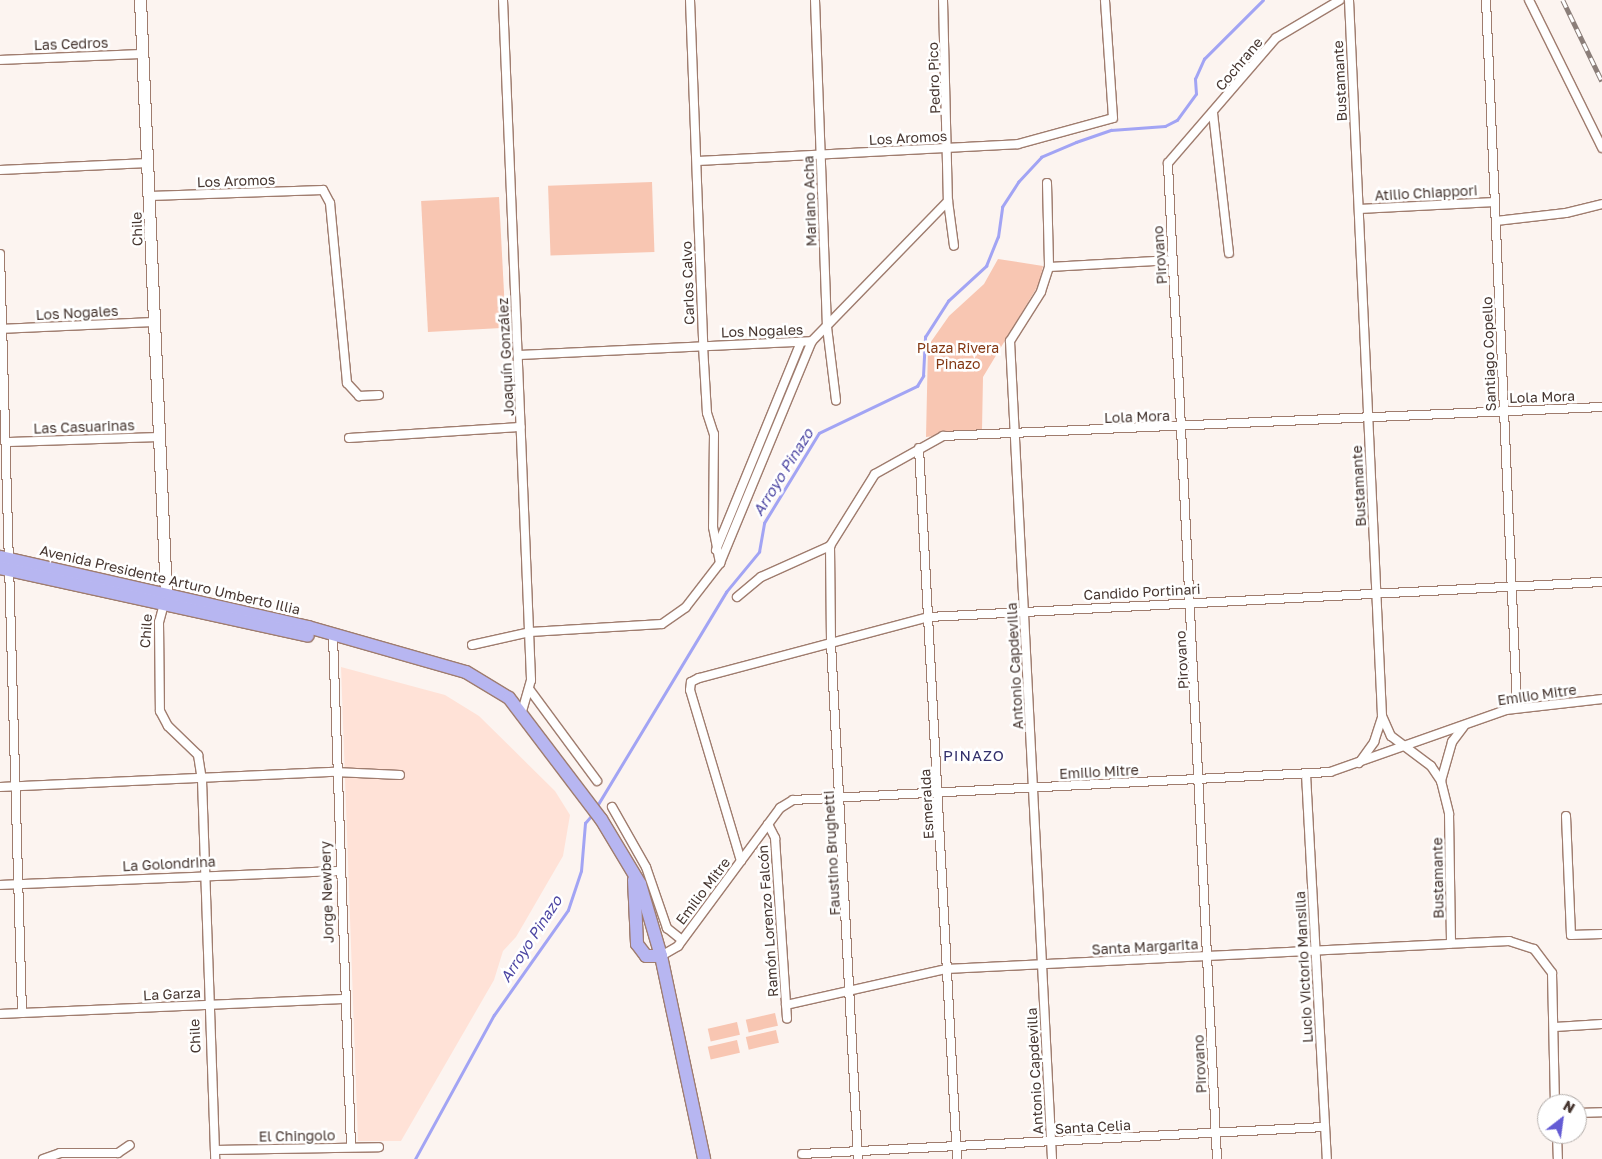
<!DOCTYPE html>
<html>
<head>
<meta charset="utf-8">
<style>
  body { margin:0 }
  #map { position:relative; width:1602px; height:1159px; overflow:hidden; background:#fcf4f0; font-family:"Golos Text",sans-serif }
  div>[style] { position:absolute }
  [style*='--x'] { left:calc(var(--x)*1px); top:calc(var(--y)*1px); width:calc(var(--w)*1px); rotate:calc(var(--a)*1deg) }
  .built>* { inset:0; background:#ffe2d7 }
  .green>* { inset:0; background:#f8c6b2; transform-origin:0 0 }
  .stream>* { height:2.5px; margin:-1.25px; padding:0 1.25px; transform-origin:1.25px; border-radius:1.25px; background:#a2a4f4 }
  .roads { filter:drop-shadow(1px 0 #9f7c6e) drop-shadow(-1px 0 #9f7c6e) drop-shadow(0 1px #9f7c6e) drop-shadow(0 -1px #9f7c6e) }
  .street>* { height:8px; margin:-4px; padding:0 4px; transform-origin:4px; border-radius:4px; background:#fff }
  .secondary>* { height:11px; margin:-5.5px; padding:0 5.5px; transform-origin:5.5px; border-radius:5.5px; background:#fff }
  .primary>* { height:12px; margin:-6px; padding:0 6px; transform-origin:6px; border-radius:6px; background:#b7b6f1 }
  .rail>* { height:4.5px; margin-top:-2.25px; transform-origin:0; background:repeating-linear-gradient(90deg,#fff 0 8px,#8b7e79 0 16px); box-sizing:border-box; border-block:1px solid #8b7e79 }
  span { translate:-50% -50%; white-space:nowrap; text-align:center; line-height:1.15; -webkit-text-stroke:5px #fff; paint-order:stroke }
  .street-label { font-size:14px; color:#463630 }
  .park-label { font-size:14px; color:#833712 }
  .water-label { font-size:15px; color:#4d47a3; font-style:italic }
  .neighbourhood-label { font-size:15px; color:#33306b; letter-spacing:1px }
  .north { position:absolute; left:1537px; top:1094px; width:50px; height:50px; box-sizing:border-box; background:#fff; border:1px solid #b5afac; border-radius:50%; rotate:30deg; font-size:14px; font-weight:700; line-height:20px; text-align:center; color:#463630 }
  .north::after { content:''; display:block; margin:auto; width:18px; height:22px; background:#645bd4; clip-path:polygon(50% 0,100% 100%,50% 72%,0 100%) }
</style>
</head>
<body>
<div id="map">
  <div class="built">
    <i style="clip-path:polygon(341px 667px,445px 695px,479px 716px,555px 791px,570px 815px,563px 856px,516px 937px,503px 951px,494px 980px,401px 1141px,358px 1141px)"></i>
  </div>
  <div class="green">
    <i style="left:652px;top:182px;width:70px;height:104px;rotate:88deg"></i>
    <i style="left:499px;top:197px;width:131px;height:78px;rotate:87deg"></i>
    <i style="clip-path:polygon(998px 259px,1043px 266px,1039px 284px,983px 377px,982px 430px,926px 437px,928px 346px,949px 316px,984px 284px)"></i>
    <i style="left:775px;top:1013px;width:13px;height:30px;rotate:77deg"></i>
    <i style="left:737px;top:1022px;width:13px;height:30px;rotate:77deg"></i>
    <i style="left:776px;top:1030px;width:13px;height:31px;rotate:77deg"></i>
    <i style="left:737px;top:1040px;width:13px;height:30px;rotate:77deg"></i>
  </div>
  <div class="stream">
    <i style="--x:597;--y:806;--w:250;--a:-58.9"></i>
    <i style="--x:726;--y:592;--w:52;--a:-50.5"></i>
    <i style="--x:759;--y:552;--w:29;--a:-80"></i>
    <i style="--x:764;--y:523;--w:105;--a:-58.6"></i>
    <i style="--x:819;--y:433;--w:109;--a:-25.6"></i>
    <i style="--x:917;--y:386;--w:12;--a:-59"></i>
    <i style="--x:923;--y:376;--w:39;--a:-87"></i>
    <i style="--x:925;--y:337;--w:43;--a:-57.4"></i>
    <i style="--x:948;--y:301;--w:52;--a:-42.6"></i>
    <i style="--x:986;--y:266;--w:31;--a:-68"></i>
    <i style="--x:998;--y:237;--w:30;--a:-82"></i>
    <i style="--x:1002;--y:207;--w:30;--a:-57"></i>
    <i style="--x:1018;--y:182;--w:34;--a:-47"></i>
    <i style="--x:1041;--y:157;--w:38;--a:-23"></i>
    <i style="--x:1076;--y:142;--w:37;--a:-19"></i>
    <i style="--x:1111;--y:130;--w:54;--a:-4.2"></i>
    <i style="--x:1165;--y:126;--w:13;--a:-27"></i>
    <i style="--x:1177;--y:120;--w:32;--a:-54"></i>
    <i style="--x:1196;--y:94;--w:15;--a:-94"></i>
    <i style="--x:1195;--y:79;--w:22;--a:-66"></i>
    <i style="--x:1204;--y:59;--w:83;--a:-45"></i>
    <i style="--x:415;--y:1159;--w:164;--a:-61.3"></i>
    <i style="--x:494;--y:1015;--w:128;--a:-54.8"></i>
    <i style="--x:568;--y:910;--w:41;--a:-71.6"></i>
    <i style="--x:581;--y:871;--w:48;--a:-85.2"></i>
    <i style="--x:585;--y:823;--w:11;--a:-49"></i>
  </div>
  <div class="roads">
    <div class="street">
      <i style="--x:503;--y:0;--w:681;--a:87.64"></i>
      <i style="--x:531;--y:680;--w:32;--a:106"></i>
      <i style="--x:690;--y:0;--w:346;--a:87.8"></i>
      <i style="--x:703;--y:346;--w:67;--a:86.6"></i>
      <i style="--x:707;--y:413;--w:22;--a:72"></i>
      <i style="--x:714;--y:434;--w:93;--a:90.6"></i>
      <i style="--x:713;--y:527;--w:37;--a:79"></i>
      <i style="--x:815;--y:0;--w:327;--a:87.9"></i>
      <i style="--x:827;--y:327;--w:74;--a:83"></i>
      <i style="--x:943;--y:0;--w:201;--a:88.6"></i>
      <i style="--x:948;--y:201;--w:45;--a:82.4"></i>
      <i style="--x:1349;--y:0;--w:717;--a:87.36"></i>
      <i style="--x:1382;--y:716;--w:22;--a:66"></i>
      <i style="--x:1391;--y:736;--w:50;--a:36.9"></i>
      <i style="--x:1431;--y:766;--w:18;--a:56"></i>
      <i style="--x:1441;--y:781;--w:34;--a:76"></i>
      <i style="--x:1449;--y:814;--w:129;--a:89.1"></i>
      <i style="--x:1486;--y:0;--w:709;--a:87.49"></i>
      <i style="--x:1529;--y:0;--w:165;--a:63.7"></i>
      <i style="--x:0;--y:60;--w:143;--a:-2.4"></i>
      <i style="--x:1213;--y:113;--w:141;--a:83.5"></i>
      <i style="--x:697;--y:161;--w:321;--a:-3"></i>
      <i style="--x:1018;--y:144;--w:98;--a:-15.3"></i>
      <i style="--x:1113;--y:118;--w:118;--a:-93.9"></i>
      <i style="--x:0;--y:170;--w:148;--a:-2.7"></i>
      <i style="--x:1047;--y:183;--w:84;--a:88.6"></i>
      <i style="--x:1049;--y:267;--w:26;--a:108"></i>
      <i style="--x:1041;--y:292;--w:58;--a:122.3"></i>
      <i style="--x:1010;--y:341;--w:819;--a:87.06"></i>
      <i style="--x:150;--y:196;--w:173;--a:-2"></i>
      <i style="--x:323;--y:190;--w:15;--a:62"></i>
      <i style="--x:330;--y:203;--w:181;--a:84.6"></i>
      <i style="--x:347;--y:383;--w:18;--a:47"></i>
      <i style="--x:359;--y:396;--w:20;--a:-3"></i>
      <i style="--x:1359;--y:209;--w:136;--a:-2.9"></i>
      <i style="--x:1496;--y:221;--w:70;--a:-6.5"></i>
      <i style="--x:1566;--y:213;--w:37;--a:-14"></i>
      <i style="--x:0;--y:254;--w:759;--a:88.34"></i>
      <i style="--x:1049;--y:267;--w:124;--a:-3.2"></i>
      <i style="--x:0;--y:329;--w:155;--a:-2.6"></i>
      <i style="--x:518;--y:355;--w:294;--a:-2.7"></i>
      <i style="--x:812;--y:341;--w:195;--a:-45.8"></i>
      <i style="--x:349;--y:438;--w:172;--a:-3.7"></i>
      <i style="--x:9;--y:442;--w:150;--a:-1.9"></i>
      <i style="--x:919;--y:448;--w:712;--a:86.94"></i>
      <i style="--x:830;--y:546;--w:97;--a:89.4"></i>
      <i style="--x:831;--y:643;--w:517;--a:87"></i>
      <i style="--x:716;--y:550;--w:225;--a:-67.8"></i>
      <i style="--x:737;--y:597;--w:31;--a:-40"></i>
      <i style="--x:761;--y:577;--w:76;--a:-24.2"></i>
      <i style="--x:830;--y:546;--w:85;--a:-58"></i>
      <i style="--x:875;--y:474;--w:78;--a:-29.2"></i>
      <i style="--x:943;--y:436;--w:660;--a:-2.52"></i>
      <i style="--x:165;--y:600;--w:23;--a:105"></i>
      <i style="--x:159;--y:622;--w:89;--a:89.4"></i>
      <i style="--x:160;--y:711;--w:17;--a:62"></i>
      <i style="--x:168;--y:726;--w:42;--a:44"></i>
      <i style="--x:198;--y:755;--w:25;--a:81"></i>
      <i style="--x:202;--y:780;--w:379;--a:88"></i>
      <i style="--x:333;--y:636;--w:511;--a:87.98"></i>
      <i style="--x:472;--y:645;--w:59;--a:-12.6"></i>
      <i style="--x:530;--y:632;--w:132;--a:-3.5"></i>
      <i style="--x:662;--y:624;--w:29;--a:-35"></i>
      <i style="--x:686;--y:607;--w:56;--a:-52.3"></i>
      <i style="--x:720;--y:563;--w:240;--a:-67.5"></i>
      <i style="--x:530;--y:690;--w:113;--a:53.6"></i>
      <i style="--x:1359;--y:763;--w:26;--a:-54"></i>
      <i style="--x:1374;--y:742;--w:25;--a:-72"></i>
      <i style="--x:1306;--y:774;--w:386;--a:86.9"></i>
      <i style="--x:1441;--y:781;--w:41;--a:-74.2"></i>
      <i style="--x:1452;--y:742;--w:20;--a:-53"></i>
      <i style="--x:0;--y:787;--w:335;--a:-2.6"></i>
      <i style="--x:335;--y:772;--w:65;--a:2.6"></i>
      <i style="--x:612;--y:807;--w:69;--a:60.5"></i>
      <i style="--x:646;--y:867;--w:65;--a:71"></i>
      <i style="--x:667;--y:928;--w:19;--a:39"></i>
      <i style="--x:1566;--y:816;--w:119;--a:87.6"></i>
      <i style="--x:1571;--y:935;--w:31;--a:-2"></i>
      <i style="--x:768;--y:824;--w:16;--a:63"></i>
      <i style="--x:775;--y:838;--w:181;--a:86.2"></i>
      <i style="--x:741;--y:861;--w:178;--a:-106.6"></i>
      <i style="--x:690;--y:690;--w:8;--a:-83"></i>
      <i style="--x:691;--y:682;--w:9;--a:-27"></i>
      <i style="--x:699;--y:678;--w:238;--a:-14.9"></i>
      <i style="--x:929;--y:617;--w:674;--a:-2.98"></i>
      <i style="--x:0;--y:885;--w:339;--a:-2.4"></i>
      <i style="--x:661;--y:956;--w:20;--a:-30"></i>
      <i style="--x:678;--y:946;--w:172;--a:-53.5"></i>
      <i style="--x:780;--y:808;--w:15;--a:-32"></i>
      <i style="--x:793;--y:800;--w:538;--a:-2.98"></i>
      <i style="--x:1330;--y:772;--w:187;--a:-19.4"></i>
      <i style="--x:1506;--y:710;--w:97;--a:-6.5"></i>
      <i style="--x:786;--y:1005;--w:164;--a:-12.7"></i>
      <i style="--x:946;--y:969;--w:564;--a:-2.85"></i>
      <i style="--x:1509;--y:941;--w:26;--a:18"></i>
      <i style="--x:1534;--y:949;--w:30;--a:53"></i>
      <i style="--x:1552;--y:973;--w:131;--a:88.7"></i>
      <i style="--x:0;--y:1014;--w:345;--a:-2.5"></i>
      <i style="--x:1555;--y:1027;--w:47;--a:-3.7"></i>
      <i style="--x:1577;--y:1113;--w:25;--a:-2"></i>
      <i style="--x:1557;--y:1134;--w:25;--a:88"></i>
      <i style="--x:215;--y:1150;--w:164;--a:-1"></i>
      <i style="--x:802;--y:1154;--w:524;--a:-2.96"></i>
      <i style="--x:43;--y:1159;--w:18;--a:-19"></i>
      <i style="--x:60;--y:1153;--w:58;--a:0"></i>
      <i style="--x:118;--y:1153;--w:14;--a:-34"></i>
      <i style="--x:1217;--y:1159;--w:997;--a:-92.82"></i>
      <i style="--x:1168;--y:163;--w:165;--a:-49.2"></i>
      <i style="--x:1276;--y:38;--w:74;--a:-30.7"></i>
    </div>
    <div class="secondary">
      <i style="--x:140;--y:0;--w:596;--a:87.5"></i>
    </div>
    <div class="primary">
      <i style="--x:0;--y:557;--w:316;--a:12.8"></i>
      <i style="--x:308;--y:627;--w:164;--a:15.9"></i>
      <i style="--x:466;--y:672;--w:50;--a:31.2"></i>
      <i style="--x:509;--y:698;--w:152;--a:52.8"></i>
      <i style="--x:601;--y:819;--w:76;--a:59"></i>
      <i style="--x:640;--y:884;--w:75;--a:73.7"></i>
      <i style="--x:661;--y:956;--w:208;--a:78"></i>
      <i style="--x:0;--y:568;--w:315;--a:12.4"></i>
      <i style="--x:634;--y:880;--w:64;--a:87.3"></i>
      <i style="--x:637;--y:944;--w:15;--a:53"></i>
      <i style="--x:646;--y:956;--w:15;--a:0"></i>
    </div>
  </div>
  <div class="rail">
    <i style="--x:1563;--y:0;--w:90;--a:64.3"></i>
  </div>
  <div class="street-label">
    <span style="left:71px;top:44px;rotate:-2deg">Las Cedros</span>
    <span style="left:1239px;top:64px;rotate:-50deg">Cochrane</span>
    <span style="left:934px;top:78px;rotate:-92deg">Pedro Pico</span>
    <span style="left:1340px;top:81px;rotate:-93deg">Bustamante</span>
    <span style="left:908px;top:138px;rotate:-3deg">Los Aromos</span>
    <span style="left:236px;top:181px;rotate:-2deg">Los Aromos</span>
    <span style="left:1426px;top:193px;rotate:-3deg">Atilio Chiappori</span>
    <span style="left:810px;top:201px;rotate:-92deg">Mariano Acha</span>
    <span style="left:137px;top:229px;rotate:-92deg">Chile</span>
    <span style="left:1160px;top:255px;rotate:-94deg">Pirovano</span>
    <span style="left:688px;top:283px;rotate:-92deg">Carlos Calvo</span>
    <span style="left:77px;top:313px;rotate:-3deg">Los Nogales</span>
    <span style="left:762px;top:331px;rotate:-2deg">Los Nogales</span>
    <span style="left:1489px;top:354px;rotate:-92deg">Santiago Copello</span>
    <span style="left:506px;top:357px;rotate:-93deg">Joaquín González</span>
    <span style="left:1542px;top:397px;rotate:-2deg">Lola Mora</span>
    <span style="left:1137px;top:417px;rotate:-2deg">Lola Mora</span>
    <span style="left:84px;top:427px;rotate:-2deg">Las Casuarinas</span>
    <span style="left:1359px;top:486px;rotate:-93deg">Bustamante</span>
    <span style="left:170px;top:580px;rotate:13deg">Avenida Presidente Arturo Umberto Illia</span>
    <span style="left:1142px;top:592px;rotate:-3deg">Candido Portinari</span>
    <span style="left:146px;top:631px;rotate:-86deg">Chile</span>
    <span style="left:1182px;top:660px;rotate:-93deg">Pirovano</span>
    <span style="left:1015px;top:666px;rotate:-93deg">Antonio Capdevilla</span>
    <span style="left:1537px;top:695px;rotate:-8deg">Emilio Mitre</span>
    <span style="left:1099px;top:772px;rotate:-3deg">Emilio Mitre</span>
    <span style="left:927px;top:804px;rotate:-93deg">Esmeralda</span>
    <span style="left:832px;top:853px;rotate:-93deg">Faustino Brughetti</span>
    <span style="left:169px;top:864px;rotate:-3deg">La Golondrina</span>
    <span style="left:1438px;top:878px;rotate:-91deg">Bustamante</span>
    <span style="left:703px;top:891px;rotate:-53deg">Emilio Mitre</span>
    <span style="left:327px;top:892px;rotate:-92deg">Jorge Newbery</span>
    <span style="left:768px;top:921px;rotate:-94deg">Ramón Lorenzo Falcón</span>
    <span style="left:1145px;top:947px;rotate:-3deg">Santa Margarita</span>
    <span style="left:1304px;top:967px;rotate:-93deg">Lucio Victorio Mansilla</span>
    <span style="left:172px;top:994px;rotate:-3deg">La Garza</span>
    <span style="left:195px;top:1036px;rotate:-93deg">Chile</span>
    <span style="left:1200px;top:1064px;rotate:-93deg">Pirovano</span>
    <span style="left:1035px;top:1071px;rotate:-93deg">Antonio Capdevilla</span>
    <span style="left:1093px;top:1127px;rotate:-3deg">Santa Celia</span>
    <span style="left:297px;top:1136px;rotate:-1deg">El Chingolo</span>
  </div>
  <div class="park-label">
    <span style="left:958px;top:356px">Plaza Rivera<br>Pinazo</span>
  </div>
  <div class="water-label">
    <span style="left:783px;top:472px;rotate:-58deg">Arroyo Pinazo</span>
    <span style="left:531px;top:939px;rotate:-57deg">Arroyo Pinazo</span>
  </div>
  <div class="neighbourhood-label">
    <span style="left:974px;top:756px">PINAZO</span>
  </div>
  <div class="north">N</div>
</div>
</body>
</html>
